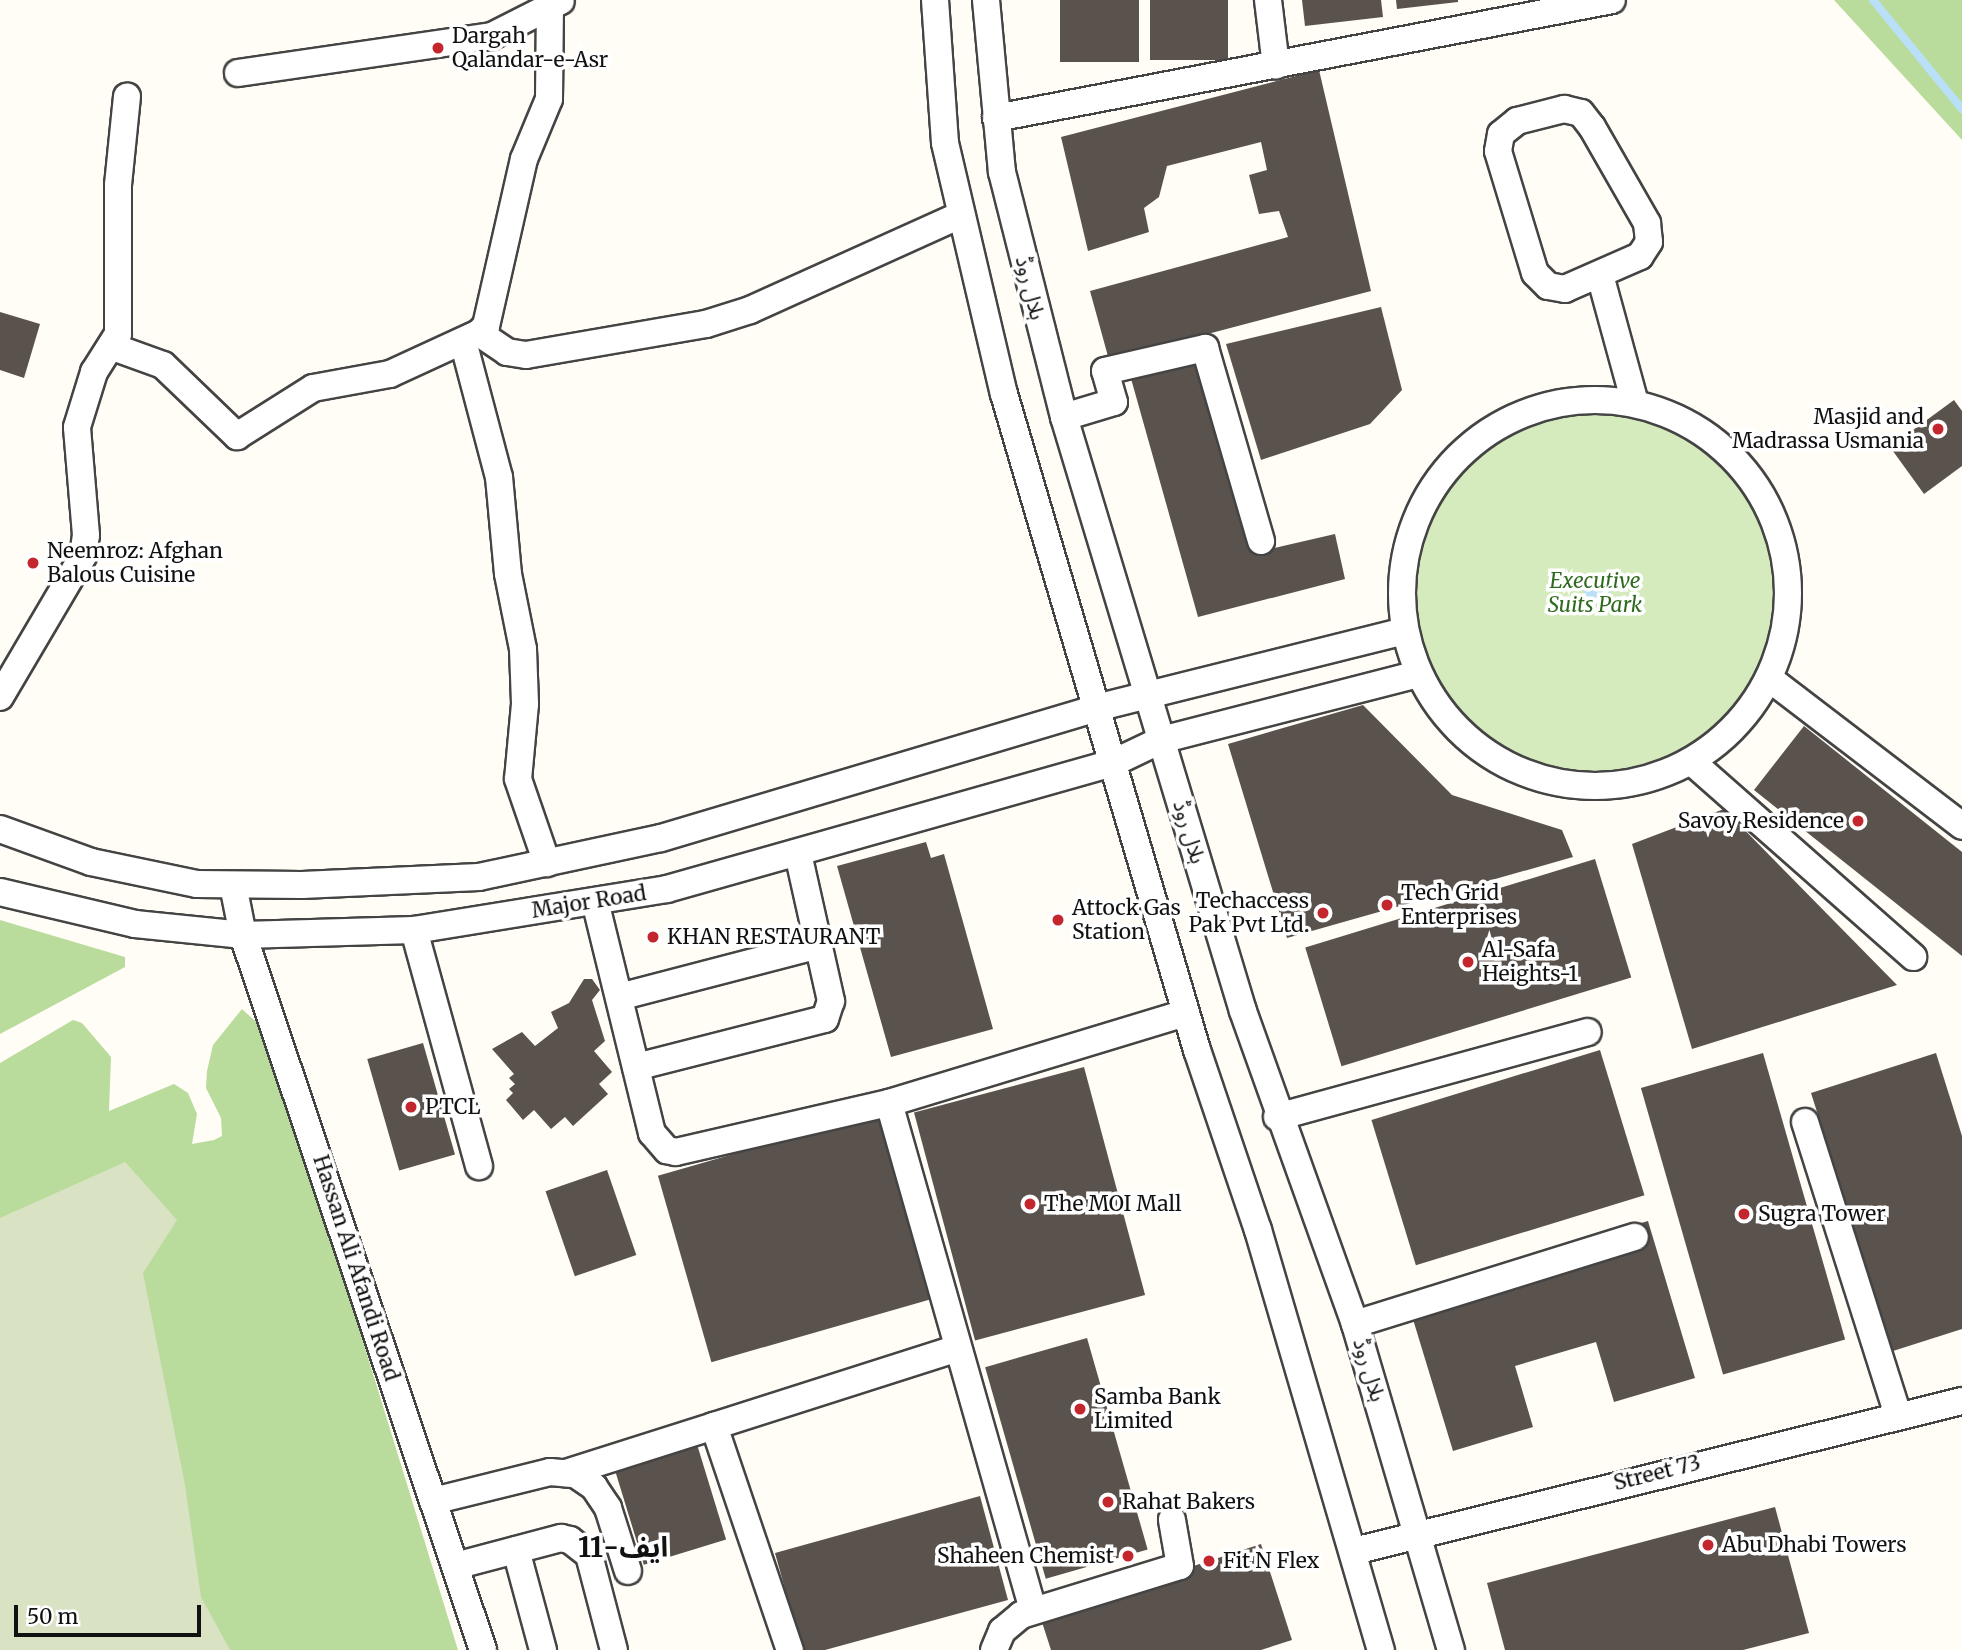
<!DOCTYPE html>
<html>
<head>
<meta charset="utf-8">
<style>
  body { margin:0 }
  #map { position:relative; width:1962px; height:1650px; overflow:hidden; background:#fffdf5; font-family:Merriweather,"Noto Sans Arabic",serif }
  div>[style] { position:absolute }
  [style*='--x'] { left:calc(var(--x)*1px); top:calc(var(--y)*1px); width:calc(var(--w)*1px); rotate:calc(var(--a)*1deg) }
  .green>* { inset:0; background:#d5ebbd }
  .round { border-radius:50% }
  .forest>* { inset:0; background:#b9dc9c }
  .cemetery>* { inset:0; background:#d9e3c4 }
  .water>* { inset:0; background:#b9e0f7 }
  .stream>* { height:8px; margin:-4px; padding:0 4px; transform-origin:4px; border-radius:4px; background:#b9e0f7 }
  .building>* { inset:0; background:#5a524d; transform-origin:0 0 }
  .roads { filter:drop-shadow(2px 0 #444) drop-shadow(-2px 0 #444) drop-shadow(0 2px #444) drop-shadow(0 -2px #444) }
  .minor>* { height:26px; margin:-13px; padding:0 13px; transform-origin:13px; border-radius:13px; background:#fff }
  .minor>.ring { margin:-13px; padding:0; box-sizing:content-box; background:none; border:26px solid #fff; border-radius:50% }
  .dots>* { width:19px; height:19px; translate:-50% -50%; box-sizing:border-box; border:4px solid #fff; border-radius:50% }
  span { translate:-50% -50%; white-space:nowrap; text-align:center; line-height:1.15; -webkit-text-stroke:7px #fff; paint-order:stroke }
  .poi-label { font-size:21px; color:#111 }
  .left { translate:0 -50%; text-align:left }
  .right { translate:-100% -50%; text-align:right }
  .street-label { font-size:21px; color:#111 }
  .park-label { font-size:21px; color:#2f6b1f; font-style:italic }
  .district-label { font-size:28px; color:#111; font-weight:700 }
  .scale { position:absolute; left:14px; top:1605px; width:187px; height:32px; box-sizing:border-box; border:4px solid #111; border-top:0; padding-left:9px; font-size:21px; line-height:24px; white-space:nowrap; color:#111; -webkit-text-stroke:5px #fff; paint-order:stroke }
</style>
</head>
<body>
<div id="map">
  <div class="green">
    <i class="round" style="left:1417px;top:414px;width:358px;height:358px"></i>
  </div>
  <div class="forest">
    <i style="clip-path:polygon(1834px 0,1962px 0,1962px 140px)"></i>
    <i style="clip-path:polygon(0 920px,125px 957px,125px 967px,0 1034px)"></i>
    <i style="clip-path:polygon(242px 1009px,265px 1030px,274px 1052px,458px 1650px,0 1650px,0 1063px,73px 1020px,82px 1023px,111px 1057px,109px 1111px,174px 1084px,188px 1093px,197px 1114px,192px 1144px,214px 1140px,222px 1136px,221px 1118px,206px 1088px,207px 1071px,213px 1045px)"></i>
  </div>
  <div class="cemetery">
    <i style="clip-path:polygon(125px 1162px,177px 1220px,143px 1273px,185px 1485px,201px 1597px,230px 1650px,0 1650px,0 1218px)"></i>
  </div>
  <div class="water">
    <i class="round" style="left:1583px;top:574px;width:28px;height:28px"></i>
  </div>
  <div class="stream">
    <i style="--x:1873;--y:0;--w:141;--a:50.8"></i>
  </div>
  <div class="building">
    <i style="left:1060px;top:0;width:79px;height:62px"></i>
    <i style="left:1150px;top:0;width:78px;height:60px"></i>
    <i style="clip-path:polygon(1302px 0,1381px 0,1383px 17px,1305px 26px)"></i>
    <i style="clip-path:polygon(1396px 0,1458px 0,1458px 2px,1397px 9px)"></i>
    <i style="clip-path:polygon(1319px 70px,1371px 291px,1109px 360px,1090px 291px,1288px 237px,1279px 211px,1259px 214px,1249px 175px,1267px 170px,1261px 142px,1167px 166px,1159px 197px,1144px 208px,1149px 232px,1088px 251px,1061px 137px)"></i>
    <i style="clip-path:polygon(1381px 307px,1402px 390px,1370px 424px,1261px 460px,1226px 344px)"></i>
    <i style="clip-path:polygon(0 312px,40px 324px,24px 378px,0 370px)"></i>
    <i style="clip-path:polygon(1197px 359px,1253px 553px,1335px 534px,1345px 579px,1198px 617px,1130px 375px)"></i>
    <i style="clip-path:polygon(1954px 400px,1962px 411px,1962px 466px,1924px 494px,1890px 447px)"></i>
    <i style="clip-path:polygon(1363px 705px,1452px 795px,1562px 830px,1573px 857px,1287px 938px,1228px 744px)"></i>
    <i style="clip-path:polygon(1804px 726px,1962px 852px,1962px 956px,1754px 790px)"></i>
    <i style="clip-path:polygon(1724px 809px,1897px 985px,1692px 1049px,1632px 844px)"></i>
    <i style="clip-path:polygon(926px 842px,931px 858px,944px 854px,993px 1029px,891px 1057px,837px 866px)"></i>
    <i style="left:1595px;top:859px;width:124px;height:303px;rotate:73deg"></i>
    <i style="clip-path:polygon(584px 979px,592px 979px,600px 990px,592px 1000px,605px 1041px,594px 1051px,612px 1072px,599px 1084px,608px 1094px,573px 1126px,565px 1117px,551px 1129px,534px 1110px,523px 1120px,506px 1100px,513px 1093px,509px 1089px,515px 1084px,509px 1078px,514px 1074px,492px 1049px,522px 1032px,535px 1046px,558px 1028px,551px 1012px,569px 1003px)"></i>
    <i style="left:423px;top:1043px;width:116px;height:58px;rotate:74deg"></i>
    <i style="left:1600px;top:1050px;width:152px;height:239px;rotate:73deg"></i>
    <i style="left:1763px;top:1053px;width:298px;height:127px;rotate:74deg"></i>
    <i style="clip-path:polygon(1936px 1053px,1962px 1136px,1962px 1329px,1893px 1351px,1811px 1093px)"></i>
    <i style="left:1084px;top:1067px;width:236px;height:176px;rotate:75deg"></i>
    <i style="left:880px;top:1112px;width:194px;height:231px;rotate:74deg"></i>
    <i style="left:607px;top:1170px;width:90px;height:65px;rotate:71deg"></i>
    <i style="clip-path:polygon(1648px 1221px,1695px 1378px,1614px 1402px,1596px 1342px,1515px 1366px,1533px 1427px,1453px 1451px,1405px 1293px)"></i>
    <i style="left:1087px;top:1338px;width:220px;height:106px;rotate:74deg"></i>
    <i style="left:696px;top:1441px;width:103px;height:86px;rotate:73deg"></i>
    <i style="clip-path:polygon(980px 1496px,1008px 1600px,825px 1650px,802px 1650px,775px 1553px)"></i>
    <i style="clip-path:polygon(1775px 1507px,1809px 1633px,1743px 1650px,1505px 1650px,1487px 1583px)"></i>
    <i style="clip-path:polygon(1261px 1544px,1292px 1640px,1261px 1650px,1051px 1650px,1040px 1616px)"></i>
  </div>
  <div class="roads">
    <div class="minor">
      <i style="--x:935;--y:0;--w:143;--a:86"></i>
      <i style="--x:945;--y:143;--w:258;--a:76.8"></i>
      <i style="--x:1004;--y:394;--w:684;--a:73.61"></i>
      <i style="--x:1197;--y:1050;--w:190;--a:71.3"></i>
      <i style="--x:1258;--y:1230;--w:438;--a:73.7"></i>
      <i style="--x:986;--y:0;--w:173;--a:84.7"></i>
      <i style="--x:1002;--y:172;--w:253;--a:75.8"></i>
      <i style="--x:1064;--y:417;--w:620;--a:73.23"></i>
      <i style="--x:1243;--y:1011;--w:332;--a:70.3"></i>
      <i style="--x:1355;--y:1324;--w:340;--a:73.6"></i>
      <i style="--x:1268;--y:0;--w:66;--a:83.1"></i>
      <i style="--x:238;--y:73;--w:257;--a:-8.3"></i>
      <i style="--x:492;--y:36;--w:77;--a:-26.9"></i>
      <i style="--x:1564;--y:109;--w:17;--a:13"></i>
      <i style="--x:1581;--y:113;--w:18;--a:52"></i>
      <i style="--x:1592;--y:127;--w:111;--a:60.2"></i>
      <i style="--x:1647;--y:223;--w:19;--a:84"></i>
      <i style="--x:1649;--y:242;--w:17;--a:123"></i>
      <i style="--x:1640;--y:256;--w:82;--a:156.3"></i>
      <i style="--x:1565;--y:289;--w:17;--a:-170"></i>
      <i style="--x:1548;--y:286;--w:18;--a:-135"></i>
      <i style="--x:1535;--y:273;--w:127;--a:-106.9"></i>
      <i style="--x:1498;--y:151;--w:17;--a:-80"></i>
      <i style="--x:1501;--y:134;--w:21;--a:-39"></i>
      <i style="--x:1517;--y:121;--w:49;--a:-14.3"></i>
      <i style="--x:996;--y:118;--w:627;--a:-10.84"></i>
      <i style="--x:1600;--y:275;--w:133;--a:74.7"></i>
      <i style="--x:479;--y:333;--w:34;--a:34"></i>
      <i style="--x:507;--y:352;--w:19;--a:9"></i>
      <i style="--x:526;--y:355;--w:183;--a:-9.8"></i>
      <i style="--x:706;--y:324;--w:46;--a:-17.7"></i>
      <i style="--x:750;--y:310;--w:230;--a:-24.3"></i>
      <i style="--x:463;--y:341;--w:141;--a:75.2"></i>
      <i style="--x:499;--y:477;--w:97;--a:84.7"></i>
      <i style="--x:508;--y:574;--w:76;--a:78.7"></i>
      <i style="--x:523;--y:649;--w:55;--a:87.9"></i>
      <i style="--x:525;--y:704;--w:75;--a:95.3"></i>
      <i style="--x:518;--y:779;--w:89;--a:71"></i>
      <i style="--x:113;--y:347;--w:53;--a:19.8"></i>
      <i style="--x:163;--y:365;--w:103;--a:43.8"></i>
      <i style="--x:237;--y:436;--w:90;--a:-32.3"></i>
      <i style="--x:313;--y:388;--w:78;--a:-10.3"></i>
      <i style="--x:390;--y:374;--w:98;--a:-24.7"></i>
      <i style="--x:479;--y:333;--w:10;--a:-45"></i>
      <i style="--x:486;--y:326;--w:171;--a:-77.2"></i>
      <i style="--x:524;--y:159;--w:65;--a:-67.4"></i>
      <i style="--x:549;--y:99;--w:90;--a:-89.4"></i>
      <i class="ring" style="left:1402px;top:400px;width:360px;height:360px"></i>
      <i style="--x:1064;--y:417;--w:52;--a:-16.7"></i>
      <i style="--x:1114;--y:402;--w:32;--a:-106"></i>
      <i style="--x:1105;--y:371;--w:103;--a:-13"></i>
      <i style="--x:1205;--y:348;--w:201;--a:73.8"></i>
      <i style="--x:1770;--y:679;--w:242;--a:37.4"></i>
      <i style="--x:0;--y:697;--w:164;--a:-59.5"></i>
      <i style="--x:83;--y:556;--w:21;--a:-82"></i>
      <i style="--x:86;--y:535;--w:108;--a:-94.8"></i>
      <i style="--x:77;--y:427;--w:58;--a:-72.8"></i>
      <i style="--x:94;--y:372;--w:45;--a:-57.7"></i>
      <i style="--x:118;--y:334;--w:149;--a:-90"></i>
      <i style="--x:118;--y:185;--w:89;--a:-84.2"></i>
      <i style="--x:1692;--y:762;--w:295;--a:41.4"></i>
      <i style="--x:0;--y:829;--w:97;--a:19.9"></i>
      <i style="--x:91;--y:862;--w:108;--a:11.7"></i>
      <i style="--x:197;--y:884;--w:105;--a:0.5"></i>
      <i style="--x:302;--y:885;--w:177;--a:-2.6"></i>
      <i style="--x:479;--y:877;--w:186;--a:-12.1"></i>
      <i style="--x:661;--y:838;--w:454;--a:-16.6"></i>
      <i style="--x:1096;--y:708;--w:318;--a:-14"></i>
      <i style="--x:233;--y:885;--w:51;--a:78.7"></i>
      <i style="--x:243;--y:935;--w:754;--a:71.44"></i>
      <i style="--x:0;--y:892;--w:139;--a:13.3"></i>
      <i style="--x:135;--y:924;--w:109;--a:5.8"></i>
      <i style="--x:243;--y:935;--w:171;--a:-1.7"></i>
      <i style="--x:414;--y:930;--w:256;--a:-9.2"></i>
      <i style="--x:667;--y:889;--w:463;--a:-15.8"></i>
      <i style="--x:1113;--y:763;--w:53;--a:-25.6"></i>
      <i style="--x:1161;--y:740;--w:265;--a:-14.4"></i>
      <i style="--x:595;--y:901;--w:239;--a:76.2"></i>
      <i style="--x:652;--y:1133;--w:23;--a:49"></i>
      <i style="--x:667;--y:1150;--w:9;--a:13"></i>
      <i style="--x:676;--y:1152;--w:219;--a:-13"></i>
      <i style="--x:889;--y:1103;--w:527;--a:74.14"></i>
      <i style="--x:414;--y:930;--w:245;--a:74.6"></i>
      <i style="--x:619;--y:997;--w:206;--a:-14.6"></i>
      <i style="--x:636;--y:1067;--w:195;--a:-14.3"></i>
      <i style="--x:825;--y:1019;--w:19;--a:-72"></i>
      <i style="--x:831;--y:1001;--w:152;--a:-102.6"></i>
      <i style="--x:889;--y:1103;--w:310;--a:-16.9"></i>
      <i style="--x:1277;--y:1117;--w:322;--a:-15.3"></i>
      <i style="--x:1805;--y:1122;--w:307;--a:72.4"></i>
      <i style="--x:1355;--y:1324;--w:293;--a:-17.3"></i>
      <i style="--x:714;--y:1426;--w:256;--a:-17.7"></i>
      <i style="--x:566;--y:1473;--w:155;--a:-17.6"></i>
      <i style="--x:714;--y:1426;--w:237;--a:71.3"></i>
      <i style="--x:433;--y:1501;--w:121;--a:-13.9"></i>
      <i style="--x:550;--y:1472;--w:25;--a:5"></i>
      <i style="--x:575;--y:1474;--w:23;--a:34"></i>
      <i style="--x:594;--y:1487;--w:25;--a:56"></i>
      <i style="--x:608;--y:1508;--w:66;--a:72.4"></i>
      <i style="--x:516;--y:1550;--w:104;--a:74.9"></i>
      <i style="--x:1354;--y:1551;--w:626;--a:-13.86"></i>
      <i style="--x:455;--y:1566;--w:110;--a:-14.8"></i>
      <i style="--x:561;--y:1538;--w:9;--a:13"></i>
      <i style="--x:570;--y:1540;--w:24;--a:38"></i>
      <i style="--x:589;--y:1555;--w:98;--a:75.3"></i>
      <i style="--x:994;--y:1650;--w:21;--a:-67"></i>
      <i style="--x:1002;--y:1631;--w:25;--a:-40"></i>
      <i style="--x:1021;--y:1615;--w:166;--a:-17.1"></i>
      <i style="--x:1180;--y:1566;--w:47;--a:-99.9"></i>
    </div>
  </div>
  <div class="dots">
    <i style="left:438px;top:48px;background:#c4262e"></i>
    <i style="left:1938px;top:429px;background:#c4262e"></i>
    <i style="left:33px;top:563px;background:#c4262e"></i>
    <i style="left:1858px;top:821px;background:#c4262e"></i>
    <i style="left:1387px;top:905px;background:#c4262e"></i>
    <i style="left:1323px;top:913px;background:#c4262e"></i>
    <i style="left:1058px;top:920px;background:#c4262e"></i>
    <i style="left:653px;top:937px;background:#c4262e"></i>
    <i style="left:1468px;top:962px;background:#c4262e"></i>
    <i style="left:411px;top:1107px;background:#c4262e"></i>
    <i style="left:1030px;top:1204px;background:#c4262e"></i>
    <i style="left:1744px;top:1214px;background:#c4262e"></i>
    <i style="left:1080px;top:1409px;background:#c4262e"></i>
    <i style="left:1108px;top:1502px;background:#c4262e"></i>
    <i style="left:1708px;top:1545px;background:#c4262e"></i>
    <i style="left:1128px;top:1556px;background:#c4262e"></i>
    <i style="left:1209px;top:1561px;background:#c4262e"></i>
  </div>
  <div class="poi-label">
    <span class="left" style="left:452px;top:48px">Dargah<br>Qalandar-e-Asr</span>
    <span class="right" style="left:1924px;top:429px">Masjid and<br>Madrassa Usmania</span>
    <span class="left" style="left:47px;top:563px">Neemroz: Afghan<br>Balous Cuisine</span>
    <span class="right" style="left:1844px;top:821px">Savoy Residence</span>
    <span class="left" style="left:1401px;top:905px">Tech Grid<br>Enterprises</span>
    <span class="right" style="left:1309px;top:913px">Techaccess<br>Pak Pvt Ltd.</span>
    <span class="left" style="left:1072px;top:920px">Attock Gas<br>Station</span>
    <span class="left" style="left:667px;top:937px">KHAN RESTAURANT</span>
    <span class="left" style="left:1482px;top:962px">Al-Safa<br>Heights-1</span>
    <span class="left" style="left:425px;top:1107px">PTCL</span>
    <span class="left" style="left:1044px;top:1204px">The MOI Mall</span>
    <span class="left" style="left:1758px;top:1214px">Sugra Tower</span>
    <span class="left" style="left:1094px;top:1409px">Samba Bank<br>Limited</span>
    <span class="left" style="left:1122px;top:1502px">Rahat Bakers</span>
    <span class="left" style="left:1722px;top:1545px">Abu Dhabi Towers</span>
    <span class="right" style="left:1114px;top:1556px">Shaheen Chemist</span>
    <span class="left" style="left:1223px;top:1561px">Fit N Flex</span>
  </div>
  <div class="street-label">
    <span style="left:1030px;top:288px;rotate:76deg">ہلال روڈ</span>
    <span style="left:1189px;top:832px;rotate:73deg">ہلال روڈ</span>
    <span style="left:589px;top:902px;rotate:-9deg">Major Road</span>
    <span style="left:356px;top:1268px;rotate:72deg">Hassan Ali Afandi Road</span>
    <span style="left:1369px;top:1370px;rotate:73deg">ہلال روڈ</span>
    <span style="left:1657px;top:1473px;rotate:-14deg">Street 73</span>
  </div>
  <div class="park-label">
    <span style="left:1595px;top:593px">Executive<br>Suits Park</span>
  </div>
  <div class="district-label">
    <span style="left:623px;top:1547px">ایف-11</span>
  </div>
  <div class="scale">50 m</div>
</div>
</body>
</html>
